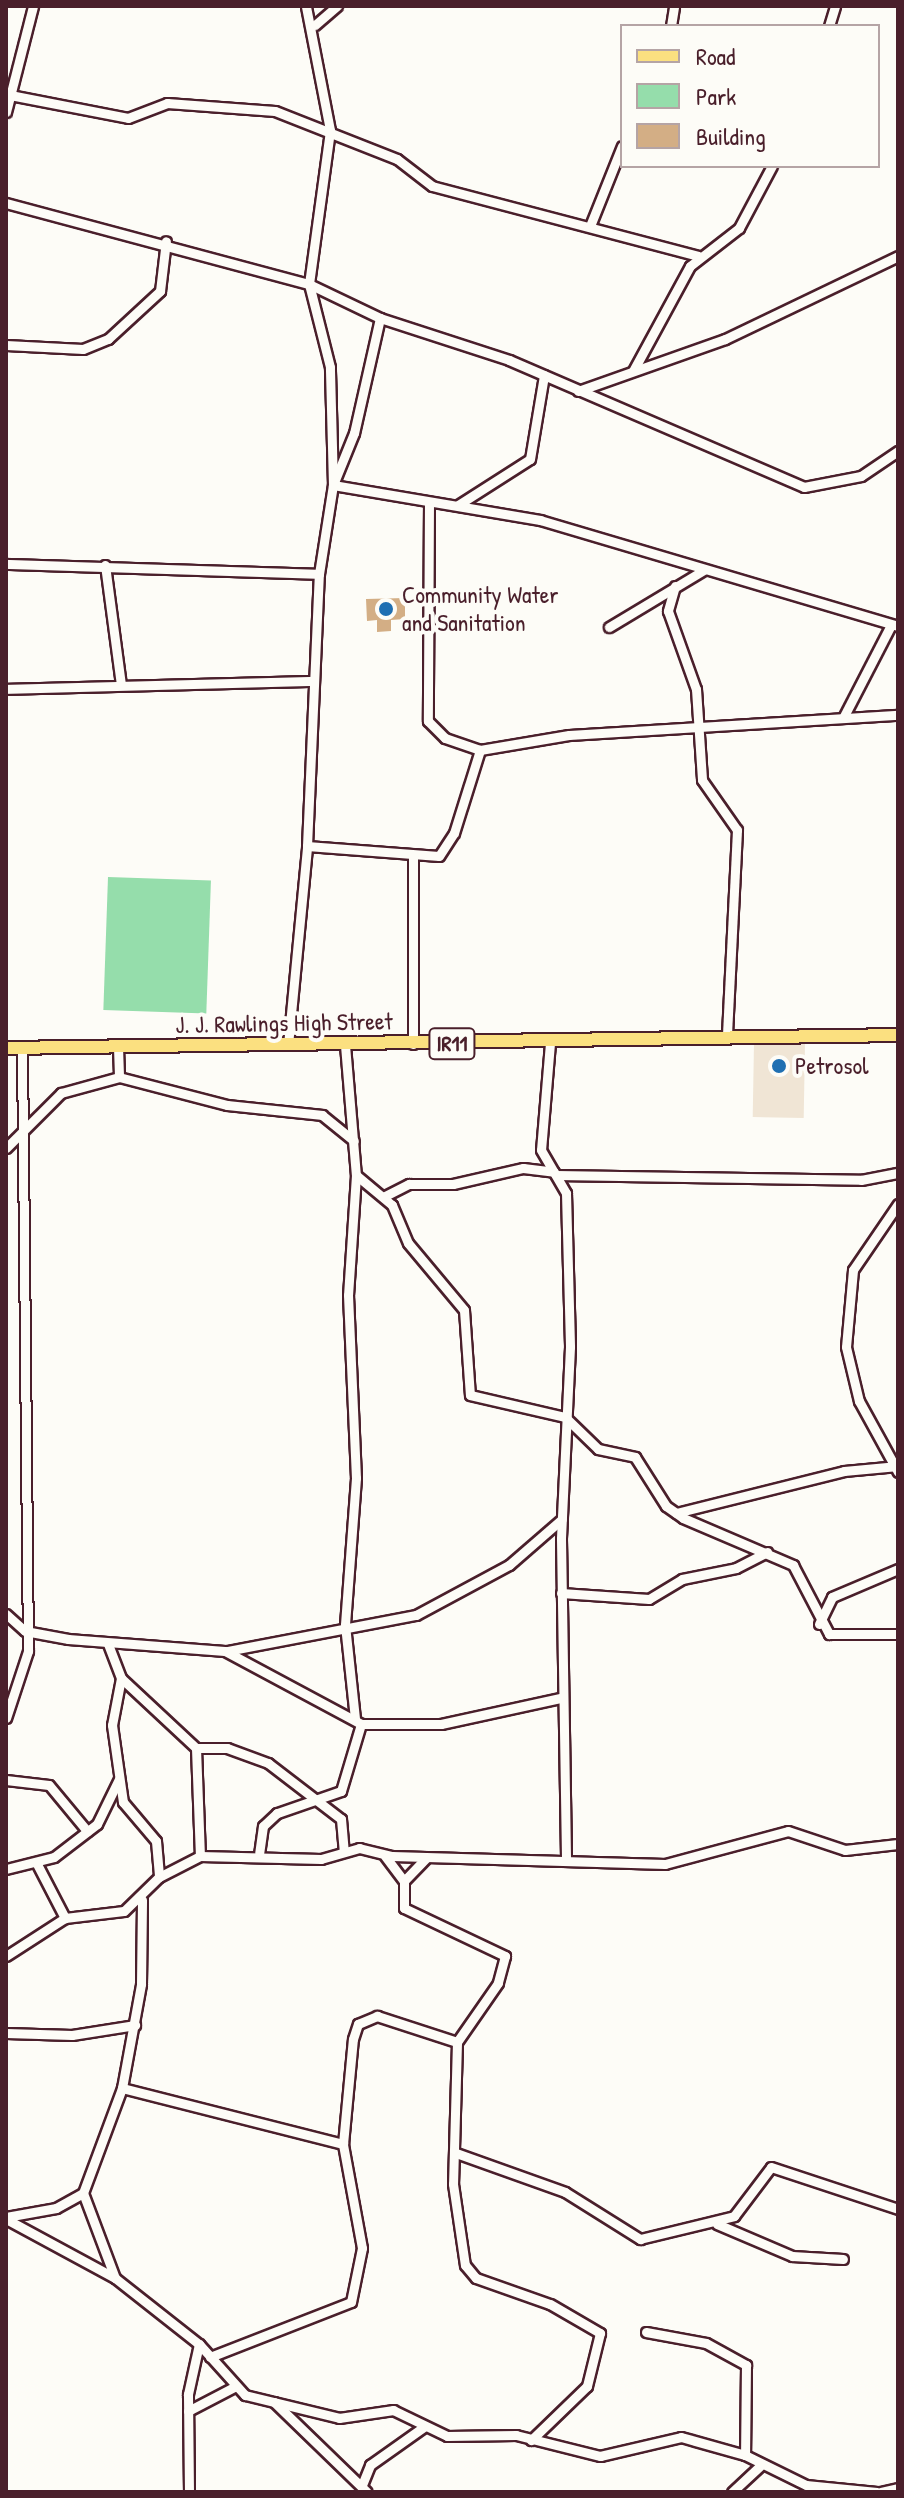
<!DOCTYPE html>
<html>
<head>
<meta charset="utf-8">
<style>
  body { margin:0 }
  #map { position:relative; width:904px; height:2498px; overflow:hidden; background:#fdfcf7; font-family:"Patrick Hand",sans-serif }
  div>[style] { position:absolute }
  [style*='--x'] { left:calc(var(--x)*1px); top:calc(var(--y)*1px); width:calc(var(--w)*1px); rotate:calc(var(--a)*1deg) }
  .built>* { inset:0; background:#f0e5d5; transform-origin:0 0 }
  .green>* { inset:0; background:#95ddab; transform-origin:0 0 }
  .building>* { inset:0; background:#d3ae85 }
  .roads { filter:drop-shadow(2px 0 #4a1f2b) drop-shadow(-2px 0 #4a1f2b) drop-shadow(0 2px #4a1f2b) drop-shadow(0 -2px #4a1f2b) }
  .minor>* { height:9px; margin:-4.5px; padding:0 4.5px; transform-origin:4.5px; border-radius:4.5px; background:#fdfcf7 }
  .major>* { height:12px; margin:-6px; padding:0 6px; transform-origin:6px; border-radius:6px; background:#fbe080 }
  .dots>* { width:22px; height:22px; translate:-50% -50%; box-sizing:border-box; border:4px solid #fdfcf7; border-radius:50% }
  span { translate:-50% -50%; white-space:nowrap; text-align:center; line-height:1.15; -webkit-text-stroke:8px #fdfcf7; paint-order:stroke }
  .shield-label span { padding:2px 6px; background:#fdfcf7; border:2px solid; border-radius:6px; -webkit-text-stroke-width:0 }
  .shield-label { font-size:22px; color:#4a1f2b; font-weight:700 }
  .poi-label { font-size:24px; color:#4a1f2b }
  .left { translate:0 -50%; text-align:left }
  .street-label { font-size:24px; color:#4a1f2b }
  .frame { position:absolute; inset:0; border:8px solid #4a1f2b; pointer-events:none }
  .legend { position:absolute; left:620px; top:24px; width:260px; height:144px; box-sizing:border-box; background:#fdfcf7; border:2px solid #b5a4a5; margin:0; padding:10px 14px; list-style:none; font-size:24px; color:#4a1f2b }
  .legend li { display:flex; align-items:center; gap:16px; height:40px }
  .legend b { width:40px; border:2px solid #b5a4a5 }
</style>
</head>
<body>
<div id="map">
  <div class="built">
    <i style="left:754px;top:1043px;width:51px;height:74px;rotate:1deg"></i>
  </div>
  <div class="green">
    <i style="left:108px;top:877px;width:103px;height:133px;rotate:2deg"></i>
  </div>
  <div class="building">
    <i style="clip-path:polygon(405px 598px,405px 619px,391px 620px,391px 631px,377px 632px,377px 620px,367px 621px,366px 599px)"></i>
  </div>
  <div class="roads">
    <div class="minor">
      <i style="--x:315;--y:25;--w:29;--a:-41"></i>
      <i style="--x:671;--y:26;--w:20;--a:-81"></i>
      <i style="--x:829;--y:26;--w:21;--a:-73"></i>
      <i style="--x:10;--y:95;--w:120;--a:11"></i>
      <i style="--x:128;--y:118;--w:42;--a:-21"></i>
      <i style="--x:167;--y:103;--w:108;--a:4.2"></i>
      <i style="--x:275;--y:111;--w:131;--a:21.5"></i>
      <i style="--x:397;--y:159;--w:44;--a:37.6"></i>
      <i style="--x:432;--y:186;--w:275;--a:14.7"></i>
      <i style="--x:6;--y:112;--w:109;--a:-75.7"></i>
      <i style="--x:6;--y:203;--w:314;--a:15"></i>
      <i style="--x:309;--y:284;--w:79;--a:25.6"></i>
      <i style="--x:380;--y:318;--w:136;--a:18"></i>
      <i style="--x:509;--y:360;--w:321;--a:23.3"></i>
      <i style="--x:804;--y:487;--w:58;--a:-10.9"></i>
      <i style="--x:861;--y:476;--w:45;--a:-34"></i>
      <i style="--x:590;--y:226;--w:86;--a:-68.2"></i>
      <i style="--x:380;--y:318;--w:118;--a:102.7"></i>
      <i style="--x:354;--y:433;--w:56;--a:112"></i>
      <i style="--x:333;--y:485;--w:210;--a:9.6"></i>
      <i style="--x:540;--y:520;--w:373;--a:16.5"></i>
      <i style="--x:6;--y:345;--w:77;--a:3"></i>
      <i style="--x:83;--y:349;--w:27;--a:-22"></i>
      <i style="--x:108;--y:339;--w:71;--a:-42.7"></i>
      <i style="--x:160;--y:291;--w:50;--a:-83.2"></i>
      <i style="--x:633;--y:371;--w:119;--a:-61.5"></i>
      <i style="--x:690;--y:266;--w:62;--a:-37.8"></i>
      <i style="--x:739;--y:228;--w:70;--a:-62"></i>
      <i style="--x:578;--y:391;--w:156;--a:-19.5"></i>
      <i style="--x:725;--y:339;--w:192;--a:-25.6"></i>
      <i style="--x:429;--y:502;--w:219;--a:90.3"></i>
      <i style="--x:428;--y:721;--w:24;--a:45"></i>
      <i style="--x:445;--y:738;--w:37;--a:19"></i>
      <i style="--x:480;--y:750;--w:90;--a:-9.6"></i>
      <i style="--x:569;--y:735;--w:330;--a:-3.5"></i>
      <i style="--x:458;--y:505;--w:85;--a:-32.6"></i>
      <i style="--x:530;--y:459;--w:85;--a:-80.5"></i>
      <i style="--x:6;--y:564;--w:313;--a:1.8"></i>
      <i style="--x:105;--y:565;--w:121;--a:82.4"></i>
      <i style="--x:675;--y:586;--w:26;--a:106"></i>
      <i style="--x:668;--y:611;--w:83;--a:70.3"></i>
      <i style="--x:696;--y:689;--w:91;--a:86.2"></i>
      <i style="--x:702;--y:780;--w:61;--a:55"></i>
      <i style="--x:737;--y:830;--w:207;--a:92.8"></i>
      <i style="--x:609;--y:627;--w:111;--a:-31"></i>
      <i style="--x:6;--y:689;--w:308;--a:-1.5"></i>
      <i style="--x:844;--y:716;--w:102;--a:-62.7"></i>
      <i style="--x:307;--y:846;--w:132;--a:4.3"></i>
      <i style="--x:439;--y:856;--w:27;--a:-57"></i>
      <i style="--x:454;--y:833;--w:87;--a:-72.6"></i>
      <i style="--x:550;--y:1043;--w:107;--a:94.8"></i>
      <i style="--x:541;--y:1150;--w:50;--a:59.8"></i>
      <i style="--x:566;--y:1193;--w:154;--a:88.5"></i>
      <i style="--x:570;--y:1347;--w:192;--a:92.7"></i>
      <i style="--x:561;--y:1539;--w:320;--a:89.1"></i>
      <i style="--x:413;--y:1044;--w:189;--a:-90"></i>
      <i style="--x:288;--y:1045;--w:200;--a:-84.5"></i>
      <i style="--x:307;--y:846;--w:272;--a:-87.5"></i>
      <i style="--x:319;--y:574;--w:90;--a:-81.1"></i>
      <i style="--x:333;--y:485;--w:118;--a:-91.5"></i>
      <i style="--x:330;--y:367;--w:86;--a:-104.2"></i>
      <i style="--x:309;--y:284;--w:155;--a:-82.2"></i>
      <i style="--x:330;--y:130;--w:126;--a:-101"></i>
      <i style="--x:345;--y:1045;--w:130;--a:85.2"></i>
      <i style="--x:356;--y:1175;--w:120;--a:93.8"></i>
      <i style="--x:348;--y:1295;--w:183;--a:87.5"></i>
      <i style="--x:356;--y:1478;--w:147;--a:94.3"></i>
      <i style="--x:345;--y:1625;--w:95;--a:83.9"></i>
      <i style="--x:118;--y:1047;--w:30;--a:88"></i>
      <i style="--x:6;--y:1148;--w:78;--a:-45"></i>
      <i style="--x:61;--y:1093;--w:60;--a:-15.4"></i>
      <i style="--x:119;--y:1077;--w:112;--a:14.5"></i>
      <i style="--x:227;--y:1105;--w:96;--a:6"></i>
      <i style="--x:322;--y:1115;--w:41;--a:39.1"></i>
      <i style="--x:356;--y:1175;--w:47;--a:39.8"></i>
      <i style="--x:392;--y:1205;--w:41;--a:67.2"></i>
      <i style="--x:408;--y:1243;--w:87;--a:50.1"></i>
      <i style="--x:464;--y:1310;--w:85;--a:86"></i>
      <i style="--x:470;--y:1395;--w:98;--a:13"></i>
      <i style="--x:565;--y:1417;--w:46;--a:44.1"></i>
      <i style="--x:598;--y:1449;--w:38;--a:12"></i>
      <i style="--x:635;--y:1457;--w:58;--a:57.7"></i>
      <i style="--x:666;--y:1506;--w:21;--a:35"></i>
      <i style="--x:683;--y:1518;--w:120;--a:23.1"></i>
      <i style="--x:793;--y:1565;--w:78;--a:62.4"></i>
      <i style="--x:829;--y:1634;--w:69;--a:0"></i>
      <i style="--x:556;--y:1175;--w:305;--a:0.9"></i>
      <i style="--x:861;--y:1180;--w:38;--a:-11"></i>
      <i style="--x:385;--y:1196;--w:27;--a:-27"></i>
      <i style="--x:409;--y:1184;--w:44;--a:0"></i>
      <i style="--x:453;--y:1184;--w:72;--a:-12.9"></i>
      <i style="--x:523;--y:1168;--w:31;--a:7"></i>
      <i style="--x:898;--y:1204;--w:80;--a:124.3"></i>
      <i style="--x:853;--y:1270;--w:77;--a:95.2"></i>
      <i style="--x:846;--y:1347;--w:56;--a:76.5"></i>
      <i style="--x:859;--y:1401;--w:81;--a:61.2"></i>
      <i style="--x:676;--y:1513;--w:173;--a:-14"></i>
      <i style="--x:844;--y:1471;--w:54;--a:-5.3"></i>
      <i style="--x:561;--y:1593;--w:88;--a:3.9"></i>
      <i style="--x:649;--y:1599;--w:39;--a:-31"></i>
      <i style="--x:682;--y:1579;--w:55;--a:-11.5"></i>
      <i style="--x:736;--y:1568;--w:35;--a:-27"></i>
      <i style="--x:6;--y:1614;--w:25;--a:42"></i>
      <i style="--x:25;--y:1631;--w:44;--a:10.5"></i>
      <i style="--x:68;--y:1639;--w:157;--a:4.4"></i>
      <i style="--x:225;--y:1651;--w:154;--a:28.2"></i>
      <i style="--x:361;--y:1724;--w:70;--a:106.6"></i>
      <i style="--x:341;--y:1791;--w:68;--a:161"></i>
      <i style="--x:277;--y:1813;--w:19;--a:137"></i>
      <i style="--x:263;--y:1826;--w:27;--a:98"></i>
      <i style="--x:819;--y:1624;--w:30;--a:-64"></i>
      <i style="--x:832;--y:1597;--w:72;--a:-23"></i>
      <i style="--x:108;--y:1644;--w:36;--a:69"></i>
      <i style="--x:121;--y:1678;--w:103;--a:43"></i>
      <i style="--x:196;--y:1748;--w:108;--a:87.9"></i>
      <i style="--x:227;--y:1651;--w:192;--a:-10.8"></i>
      <i style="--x:416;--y:1615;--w:106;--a:-28.3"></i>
      <i style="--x:509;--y:1565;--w:70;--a:-41"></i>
      <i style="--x:121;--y:1678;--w:48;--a:100.8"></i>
      <i style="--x:112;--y:1725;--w:78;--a:81.9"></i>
      <i style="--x:123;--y:1802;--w:51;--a:49.8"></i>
      <i style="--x:156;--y:1841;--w:36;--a:85"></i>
      <i style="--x:6;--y:1718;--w:71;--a:-71.8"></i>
      <i style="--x:28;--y:1651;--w:603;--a:-90.57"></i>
      <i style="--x:361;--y:1724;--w:80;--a:0"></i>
      <i style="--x:441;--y:1724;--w:122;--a:-12.3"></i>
      <i style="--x:196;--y:1748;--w:31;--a:0"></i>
      <i style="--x:227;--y:1748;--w:44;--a:20.1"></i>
      <i style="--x:268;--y:1763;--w:92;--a:37.5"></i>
      <i style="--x:341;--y:1819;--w:33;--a:85"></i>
      <i style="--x:6;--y:1780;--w:43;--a:6.6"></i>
      <i style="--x:49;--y:1785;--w:60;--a:50.4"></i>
      <i style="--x:385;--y:1856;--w:31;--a:53"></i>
      <i style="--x:426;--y:1858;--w:32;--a:134"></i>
      <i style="--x:404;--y:1881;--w:27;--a:90"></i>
      <i style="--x:404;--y:1908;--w:112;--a:25.4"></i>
      <i style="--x:505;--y:1956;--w:28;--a:105"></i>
      <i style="--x:498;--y:1983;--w:72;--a:124.8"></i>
      <i style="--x:37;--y:1864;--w:61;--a:62.6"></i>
      <i style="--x:6;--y:1869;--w:49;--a:-14"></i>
      <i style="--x:54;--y:1857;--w:54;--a:-37.5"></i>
      <i style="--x:97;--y:1824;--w:50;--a:-63.9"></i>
      <i style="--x:6;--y:1956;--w:70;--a:-32.8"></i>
      <i style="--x:65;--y:1918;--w:59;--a:-6.8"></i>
      <i style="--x:124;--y:1911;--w:49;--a:-44.2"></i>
      <i style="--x:159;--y:1877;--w:46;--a:-27.1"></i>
      <i style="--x:200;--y:1856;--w:121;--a:1.4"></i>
      <i style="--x:321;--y:1859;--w:40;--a:-16"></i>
      <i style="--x:359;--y:1848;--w:34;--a:14"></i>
      <i style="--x:392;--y:1856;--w:273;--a:1.7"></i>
      <i style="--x:665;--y:1864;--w:127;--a:-15"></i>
      <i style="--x:788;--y:1831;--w:60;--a:18.4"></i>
      <i style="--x:845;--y:1850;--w:53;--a:-6.5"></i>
      <i style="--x:6;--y:2033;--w:66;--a:1.7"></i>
      <i style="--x:72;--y:2035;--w:64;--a:-9"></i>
      <i style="--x:122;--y:2088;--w:228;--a:14.2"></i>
      <i style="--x:456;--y:2153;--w:116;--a:19.7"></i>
      <i style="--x:565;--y:2192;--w:89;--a:32.1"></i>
      <i style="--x:640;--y:2239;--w:97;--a:-13.7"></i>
      <i style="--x:734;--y:2216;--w:61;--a:-52.9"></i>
      <i style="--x:771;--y:2167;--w:134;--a:18.3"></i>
      <i style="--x:6;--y:2217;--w:51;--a:-10.2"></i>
      <i style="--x:56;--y:2208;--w:31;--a:-29"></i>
      <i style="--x:6;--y:2219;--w:124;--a:28.4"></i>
      <i style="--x:115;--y:2278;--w:107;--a:38.2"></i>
      <i style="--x:199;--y:2344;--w:69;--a:48"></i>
      <i style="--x:245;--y:2395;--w:97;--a:13.7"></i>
      <i style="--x:339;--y:2418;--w:55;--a:-8.4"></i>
      <i style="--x:393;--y:2410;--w:60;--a:25.7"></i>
      <i style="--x:447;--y:2436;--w:69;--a:-0.8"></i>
      <i style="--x:516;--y:2435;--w:87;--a:14"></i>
      <i style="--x:600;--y:2456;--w:83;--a:-13.2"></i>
      <i style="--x:681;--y:2437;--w:66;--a:15.7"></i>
      <i style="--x:745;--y:2455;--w:68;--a:26.2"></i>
      <i style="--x:806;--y:2485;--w:71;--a:5.6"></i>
      <i style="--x:717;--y:2224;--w:82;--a:23.1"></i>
      <i style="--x:792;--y:2256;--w:51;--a:3.4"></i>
      <i style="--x:115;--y:2278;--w:91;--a:-110.6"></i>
      <i style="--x:83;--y:2193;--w:112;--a:-69.6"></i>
      <i style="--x:122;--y:2088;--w:106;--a:-79.6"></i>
      <i style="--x:141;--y:1984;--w:84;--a:-89.3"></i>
      <i style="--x:646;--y:2332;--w:61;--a:10.4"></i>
      <i style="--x:706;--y:2343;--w:46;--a:28.8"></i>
      <i style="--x:746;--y:2365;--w:90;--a:90.6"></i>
      <i style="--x:210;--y:2357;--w:151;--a:-21.3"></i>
      <i style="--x:351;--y:2302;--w:55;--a:-78.5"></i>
      <i style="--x:362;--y:2248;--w:106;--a:-100.4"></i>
      <i style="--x:343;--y:2144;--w:105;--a:-84.6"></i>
      <i style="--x:353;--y:2039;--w:16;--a:-72"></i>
      <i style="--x:358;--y:2024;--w:21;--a:-23"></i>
      <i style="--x:377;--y:2016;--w:84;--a:18"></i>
      <i style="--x:457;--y:2042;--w:142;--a:91.6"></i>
      <i style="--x:453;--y:2184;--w:82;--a:81.6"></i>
      <i style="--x:465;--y:2265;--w:17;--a:50"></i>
      <i style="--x:476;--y:2278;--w:78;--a:19.4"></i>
      <i style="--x:550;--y:2304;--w:58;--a:30.1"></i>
      <i style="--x:600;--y:2333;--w:55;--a:103.8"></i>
      <i style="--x:587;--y:2386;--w:78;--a:136"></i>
      <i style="--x:274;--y:2402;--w:129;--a:44.1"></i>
      <i style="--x:188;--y:2411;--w:52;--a:-27.6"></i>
      <i style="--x:362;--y:2485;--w:22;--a:-68"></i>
      <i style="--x:370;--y:2465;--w:67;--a:-35.3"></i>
      <i style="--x:189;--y:2492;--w:98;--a:-90.6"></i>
      <i style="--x:188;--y:2394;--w:51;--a:-77.6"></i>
      <i style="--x:732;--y:2492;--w:38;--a:-43"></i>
      <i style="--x:881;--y:2492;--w:17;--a:-13"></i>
    </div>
    <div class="major">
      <i style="--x:6;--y:1048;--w:892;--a:-0.83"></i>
    </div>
  </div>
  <div class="dots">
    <i style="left:386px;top:609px;background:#1f6fb2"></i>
    <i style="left:779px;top:1066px;background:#1f6fb2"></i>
  </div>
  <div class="shield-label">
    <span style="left:452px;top:1044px">IR11</span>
  </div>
  <div class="poi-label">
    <span class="left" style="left:402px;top:609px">Community Water<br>and Sanitation</span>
    <span class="left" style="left:795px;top:1066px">Petrosol</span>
  </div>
  <div class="street-label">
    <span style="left:284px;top:1023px;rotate:-1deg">J. J. Rawlings High Street</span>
  </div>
  <div class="frame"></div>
  <ul class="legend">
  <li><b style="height:10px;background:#fbe080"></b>Road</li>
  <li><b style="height:22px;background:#95ddab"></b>Park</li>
  <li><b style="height:22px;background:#d3ae85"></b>Building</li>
  </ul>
</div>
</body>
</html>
